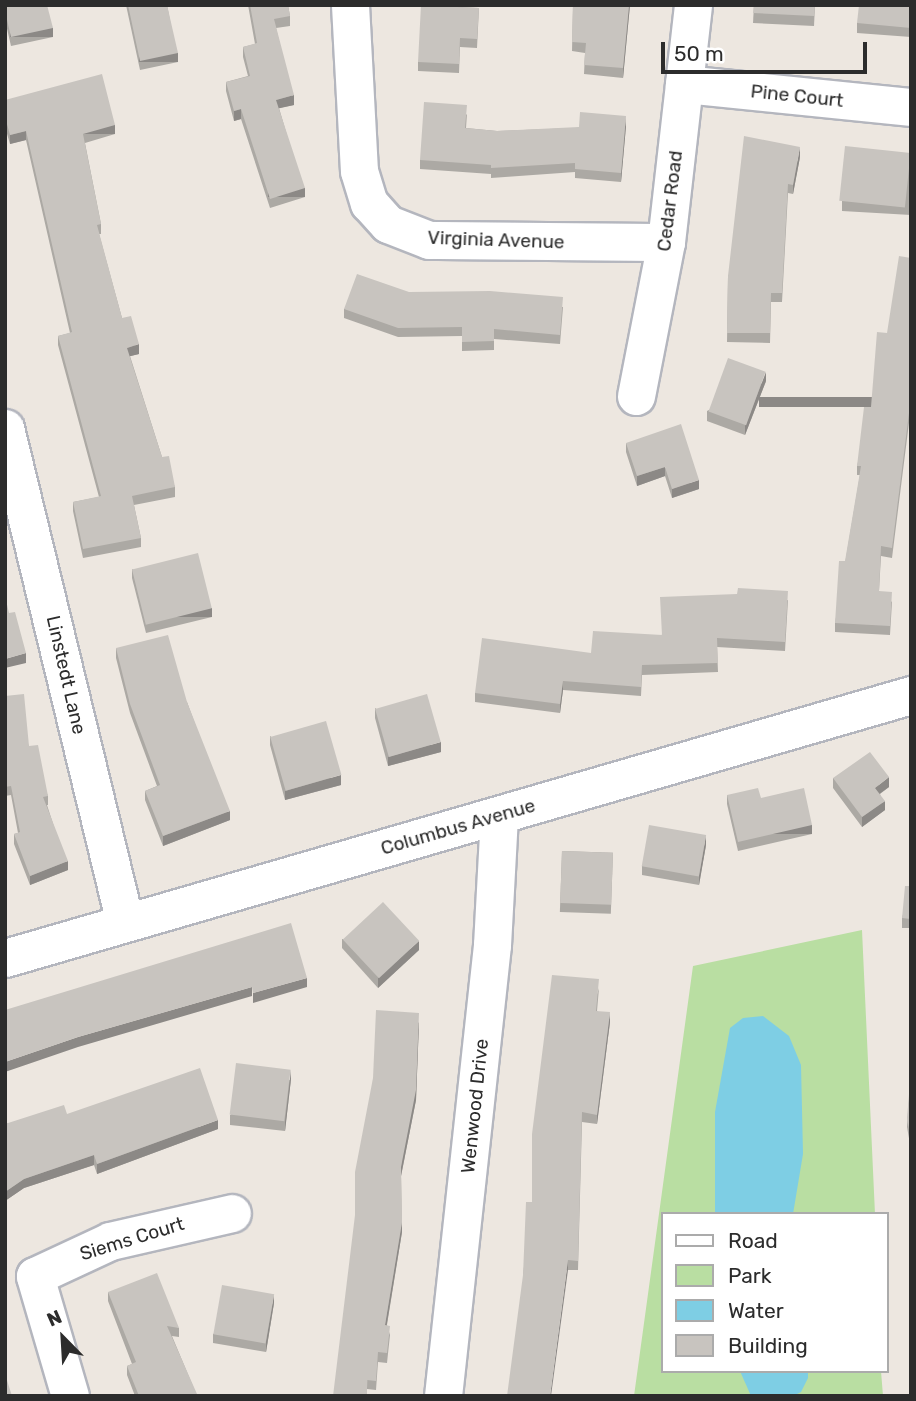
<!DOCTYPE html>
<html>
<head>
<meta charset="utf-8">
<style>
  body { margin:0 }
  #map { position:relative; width:916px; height:1401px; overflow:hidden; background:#ede7e0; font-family:Rubik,sans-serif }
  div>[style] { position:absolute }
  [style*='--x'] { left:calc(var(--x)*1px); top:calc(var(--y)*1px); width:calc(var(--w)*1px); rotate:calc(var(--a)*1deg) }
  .green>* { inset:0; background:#b9dea2 }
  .water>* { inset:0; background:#7ecee4 }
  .roads { filter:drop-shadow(2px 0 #b4b6be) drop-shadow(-2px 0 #b4b6be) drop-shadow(0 2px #b4b6be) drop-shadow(0 -2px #b4b6be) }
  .minor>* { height:37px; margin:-18.5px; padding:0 18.5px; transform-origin:18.5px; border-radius:18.5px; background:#fff }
  .wall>* { inset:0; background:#aca9a4; transform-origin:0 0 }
  .shaded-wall>* { inset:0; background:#8c8986; transform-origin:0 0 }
  .building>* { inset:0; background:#c8c4bf; transform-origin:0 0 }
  span { translate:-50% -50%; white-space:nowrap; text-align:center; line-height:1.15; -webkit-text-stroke:5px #fff; paint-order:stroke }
  .street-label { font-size:19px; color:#2c2c2c }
  .frame { position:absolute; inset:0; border:7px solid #2c2c2c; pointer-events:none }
  .legend { position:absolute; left:661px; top:1212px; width:228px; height:161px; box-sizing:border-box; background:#fff; border:2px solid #ababab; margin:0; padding:9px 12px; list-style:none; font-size:21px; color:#2c2c2c }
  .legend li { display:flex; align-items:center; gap:14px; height:35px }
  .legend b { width:35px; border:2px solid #ababab }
  .north { position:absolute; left:28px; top:1303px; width:70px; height:70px; -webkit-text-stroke:5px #fff; paint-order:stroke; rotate:336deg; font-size:19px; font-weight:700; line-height:28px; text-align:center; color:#2c2c2c }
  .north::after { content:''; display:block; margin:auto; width:24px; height:32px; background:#2c2c2c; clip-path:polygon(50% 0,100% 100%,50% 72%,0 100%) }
  .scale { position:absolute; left:661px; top:42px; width:206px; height:32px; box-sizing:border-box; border:4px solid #2c2c2c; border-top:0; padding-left:9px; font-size:21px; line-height:24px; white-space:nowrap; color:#2c2c2c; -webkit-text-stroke:5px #fff; paint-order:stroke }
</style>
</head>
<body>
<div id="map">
  <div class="green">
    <i style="clip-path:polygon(862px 930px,875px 1214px,662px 1214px,662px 1371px,881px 1371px,883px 1396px,634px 1396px,693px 966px)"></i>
  </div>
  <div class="water">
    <i style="clip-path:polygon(763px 1016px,789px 1036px,801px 1065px,803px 1154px,793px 1214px,715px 1214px,715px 1112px,730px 1028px,743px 1018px)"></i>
    <i style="clip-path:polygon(740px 1371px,808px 1371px,808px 1378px,801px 1392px,793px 1396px,751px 1396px)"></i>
  </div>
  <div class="roads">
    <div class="minor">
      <i style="--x:350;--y:5;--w:166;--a:86.9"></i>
      <i style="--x:359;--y:171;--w:34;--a:73"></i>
      <i style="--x:369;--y:203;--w:28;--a:48"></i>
      <i style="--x:388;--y:224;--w:44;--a:21.3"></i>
      <i style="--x:429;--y:240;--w:237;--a:0.5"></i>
      <i style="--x:684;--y:84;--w:228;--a:5.8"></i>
      <i style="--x:636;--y:396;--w:157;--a:-79"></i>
      <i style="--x:666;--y:242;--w:239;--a:-83.5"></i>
      <i style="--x:5;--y:428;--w:509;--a:76.37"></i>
      <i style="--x:5;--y:958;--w:943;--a:-16.19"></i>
      <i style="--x:70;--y:1396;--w:125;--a:-106.3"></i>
      <i style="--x:35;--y:1276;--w:83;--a:-25"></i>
      <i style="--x:110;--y:1241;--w:125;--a:-12.9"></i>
      <i style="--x:443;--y:1396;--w:454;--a:-83.8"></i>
      <i style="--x:492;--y:945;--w:130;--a:-86.9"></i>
    </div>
  </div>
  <div class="wall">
    <i style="clip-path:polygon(5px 5px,53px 37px,11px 46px,5px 20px)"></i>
    <i style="clip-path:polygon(126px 5px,167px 5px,178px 62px,140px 70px)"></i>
    <i style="clip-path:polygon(248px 5px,288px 5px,290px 16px,290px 26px,276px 28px,294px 105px,279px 108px,305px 197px,270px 208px,241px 119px,234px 121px,226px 91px,226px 82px,248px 76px,243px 57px,243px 47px,255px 44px)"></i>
    <i style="clip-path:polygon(573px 5px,630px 5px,623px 78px,584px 74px,585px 53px,572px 51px)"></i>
    <i style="clip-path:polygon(754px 5px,815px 5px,814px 26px,753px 23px)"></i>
    <i style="clip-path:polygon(911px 5px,911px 37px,857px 33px,857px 23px)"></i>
    <i style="clip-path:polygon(457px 7px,479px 8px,477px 48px,460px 47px,459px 73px,418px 71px,418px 62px)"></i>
    <i style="clip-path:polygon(5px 100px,115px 134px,85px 143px,101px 224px,101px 234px,99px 234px,122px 318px,139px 354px,130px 356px,162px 457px,175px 487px,175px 497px,134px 505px,141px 538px,141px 547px,83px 558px,73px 511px,73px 502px,99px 497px,58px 345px,58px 336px,70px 333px,26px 140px,10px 144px,5px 127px)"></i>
    <i style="clip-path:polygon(467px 114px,466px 128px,497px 131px,626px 126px,621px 182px,575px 178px,575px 172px,491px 178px,491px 174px,420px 169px,420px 160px)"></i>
    <i style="clip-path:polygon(911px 153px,911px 215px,842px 211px,842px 201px)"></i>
    <i style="clip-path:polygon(800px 157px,793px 194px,788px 193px,782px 302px,771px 302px,770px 343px,727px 342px,728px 276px)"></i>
    <i style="clip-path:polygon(911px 258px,911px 407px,892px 558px,881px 556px,879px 591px,892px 602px,890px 635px,835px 632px,835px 623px,860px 475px,857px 475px,857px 466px)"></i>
    <i style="clip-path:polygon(409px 292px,563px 307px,560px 344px,494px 339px,494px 350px,462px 351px,462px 336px,398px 337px,344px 318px,344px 309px)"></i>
    <i style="clip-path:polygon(766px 381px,745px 435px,707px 421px,707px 411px)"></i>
    <i style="clip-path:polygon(626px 443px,699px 489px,672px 498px,665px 476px,637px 486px,626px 452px)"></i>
    <i style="clip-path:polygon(132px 569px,212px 617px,146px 633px,132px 578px)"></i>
    <i style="clip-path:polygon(788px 600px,785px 651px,717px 647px,718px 672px,642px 675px,641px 696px,563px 690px,560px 713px,475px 702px,475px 693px,591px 653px,661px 635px)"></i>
    <i style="clip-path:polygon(116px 648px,187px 702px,230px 820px,163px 846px,145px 800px,145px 791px,157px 786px,130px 713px,116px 658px)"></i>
    <i style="clip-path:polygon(5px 696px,29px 746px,48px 796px,48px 805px,47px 805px,68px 870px,30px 885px,14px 844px,14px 834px,18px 833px,11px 795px,5px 796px)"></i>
    <i style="clip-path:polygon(375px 708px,441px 752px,388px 766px,375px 718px)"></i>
    <i style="clip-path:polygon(270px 736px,341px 785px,285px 800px,270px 745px)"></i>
    <i style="clip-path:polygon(833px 778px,889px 787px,880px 794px,885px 810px,862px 827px,833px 788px)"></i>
    <i style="clip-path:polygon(727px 795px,761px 798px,812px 834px,738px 851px,727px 804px)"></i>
    <i style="clip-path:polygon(706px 845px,699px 885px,642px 875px,642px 866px)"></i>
    <i style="left:562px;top:851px;width:51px;height:61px;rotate:2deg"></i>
    <i style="clip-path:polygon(911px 886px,911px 928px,902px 928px,902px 918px)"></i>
    <i style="clip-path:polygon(342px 939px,419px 950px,378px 988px,342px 948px)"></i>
    <i style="clip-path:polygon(599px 988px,597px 1011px,610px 1022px,597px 1124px,582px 1122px,578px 1270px,568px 1270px,523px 1275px,532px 1202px)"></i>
    <i style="clip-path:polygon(419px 1022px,416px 1100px,401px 1176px,402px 1232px,387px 1325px,390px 1335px,387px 1363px,378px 1362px,376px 1390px,367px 1389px,373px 1078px)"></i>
    <i style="clip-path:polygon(911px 1071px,911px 1150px,907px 1127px)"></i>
    <i style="clip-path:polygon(291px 1079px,285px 1131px,230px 1125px,230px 1115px)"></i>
    <i style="clip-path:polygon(67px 1114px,218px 1129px,97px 1174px,94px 1165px,24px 1188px,5px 1201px,5px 1124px)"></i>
    <i style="clip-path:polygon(108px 1292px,179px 1328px,179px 1337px,172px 1336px,197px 1396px,135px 1396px,127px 1375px,127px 1366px,132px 1364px,108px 1301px)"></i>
    <i style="clip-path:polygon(274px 1303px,266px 1352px,213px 1343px,213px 1334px)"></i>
  </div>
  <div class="shaded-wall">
    <i style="clip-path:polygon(629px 5px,630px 5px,623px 78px,623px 68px)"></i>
    <i style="left:53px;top:28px;width:9px;height:43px;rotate:90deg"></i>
    <i style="left:178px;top:53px;width:9px;height:39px;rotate:90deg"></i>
    <i style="clip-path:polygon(294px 95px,294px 105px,276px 109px,276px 100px)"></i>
    <i style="clip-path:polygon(241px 109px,241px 119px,234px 121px,234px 111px)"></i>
    <i style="clip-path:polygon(626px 116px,626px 126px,621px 182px,621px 173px)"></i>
    <i style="left:115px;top:125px;width:9px;height:33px;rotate:90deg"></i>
    <i style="clip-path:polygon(26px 131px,26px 140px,10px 144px,10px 135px)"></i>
    <i style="clip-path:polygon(800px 147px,800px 157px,793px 194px,793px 185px)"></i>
    <i style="left:305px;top:188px;width:9px;height:37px;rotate:90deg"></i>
    <i style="clip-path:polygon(139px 344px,139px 354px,127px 357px,127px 348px)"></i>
    <i style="clip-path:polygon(766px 372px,766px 381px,745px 435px,745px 426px)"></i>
    <i style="left:911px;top:397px;width:10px;height:152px;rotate:90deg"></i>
    <i style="clip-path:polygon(665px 467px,665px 476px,637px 486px,637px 476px)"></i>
    <i style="clip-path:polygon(699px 480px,699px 489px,672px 498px,672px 489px)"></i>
    <i style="left:212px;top:608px;width:9px;height:68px;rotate:90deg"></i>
    <i style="clip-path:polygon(26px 653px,26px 663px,5px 668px,5px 659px)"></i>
    <i style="clip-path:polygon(563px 681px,563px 690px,560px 713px,560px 704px)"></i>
    <i style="clip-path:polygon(441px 742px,441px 752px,388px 766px,388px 757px)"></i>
    <i style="clip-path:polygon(341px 775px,341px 785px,285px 800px,285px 791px)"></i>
    <i style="clip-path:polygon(889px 777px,889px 787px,875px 797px,875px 788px)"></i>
    <i style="clip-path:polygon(885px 801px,885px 810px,862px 827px,862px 817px)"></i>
    <i style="clip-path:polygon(230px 811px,230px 820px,163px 846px,163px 836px)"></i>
    <i style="left:812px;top:825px;width:9px;height:76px;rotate:90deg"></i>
    <i style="clip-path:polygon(706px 835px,706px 845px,699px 885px,699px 876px)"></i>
    <i style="clip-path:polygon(68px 861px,68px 870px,30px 885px,30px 876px)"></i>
    <i style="clip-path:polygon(419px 941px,419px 950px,378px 988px,378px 978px)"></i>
    <i style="clip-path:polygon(307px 978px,307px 987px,253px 1003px,253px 993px)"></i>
    <i style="clip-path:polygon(252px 987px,252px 996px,78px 1047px,5px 1072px,5px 1062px,78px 1037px)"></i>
    <i style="clip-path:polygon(610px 1012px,610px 1022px,597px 1124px,597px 1115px)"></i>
    <i style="clip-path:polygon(419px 1022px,416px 1100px,401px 1176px,401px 1167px)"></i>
    <i style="clip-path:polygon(291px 1070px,291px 1079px,285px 1131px,285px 1122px)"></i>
    <i style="clip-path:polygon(218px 1120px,218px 1129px,97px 1174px,97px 1164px)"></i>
    <i style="clip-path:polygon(94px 1155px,94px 1165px,24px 1188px,5px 1201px,5px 1192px,24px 1179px)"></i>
    <i style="clip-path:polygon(402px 1222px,402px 1232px,385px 1335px,385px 1325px)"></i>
    <i style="clip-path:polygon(568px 1260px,568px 1270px,551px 1396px,550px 1396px)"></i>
    <i style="clip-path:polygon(274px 1294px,274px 1303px,266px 1352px,266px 1342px)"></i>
  </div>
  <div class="building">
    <i style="clip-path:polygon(5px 5px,47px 5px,53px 28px,11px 37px,5px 11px)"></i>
    <i style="clip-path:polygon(128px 5px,167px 5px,178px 53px,140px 61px)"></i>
    <i style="clip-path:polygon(250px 5px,288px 5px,290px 16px,274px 19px,294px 95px,276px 100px,305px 188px,270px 199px,241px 109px,234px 111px,226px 82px,250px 76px,243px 47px,257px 43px)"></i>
    <i style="clip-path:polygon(421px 5px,457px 5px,457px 7px,479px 8px,477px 39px,460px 38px,459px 64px,418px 62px)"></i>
    <i style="clip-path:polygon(573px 5px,629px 5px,623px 68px,584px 65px,586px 43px,572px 42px)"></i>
    <i style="clip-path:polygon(754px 5px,815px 5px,814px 16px,753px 13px)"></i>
    <i style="clip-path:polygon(859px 5px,911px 5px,911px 28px,857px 23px)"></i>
    <i style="clip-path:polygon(102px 74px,115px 125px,83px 134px,101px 224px,97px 225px,122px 318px,131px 316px,139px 344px,127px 348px,162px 457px,169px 456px,175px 487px,132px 496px,141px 538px,83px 549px,73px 502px,101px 496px,58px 336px,72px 332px,26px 131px,10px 135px,5px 117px,5px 100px)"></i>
    <i style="clip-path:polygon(424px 102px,467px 105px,465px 128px,497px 131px,579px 127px,580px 112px,626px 116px,621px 173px,575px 169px,575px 163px,491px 168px,491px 165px,420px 160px)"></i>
    <i style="clip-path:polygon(744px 136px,800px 147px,793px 185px,788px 184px,782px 293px,771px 293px,770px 333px,727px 333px,728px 276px)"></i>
    <i style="left:845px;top:146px;width:66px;height:55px;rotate:6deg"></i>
    <i style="clip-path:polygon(899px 256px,911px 258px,911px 397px,892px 548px,881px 546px,879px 591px,892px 592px,890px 626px,835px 623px,839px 561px,845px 561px,861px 466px,857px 466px,864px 407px,871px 407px,877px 332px,887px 333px)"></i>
    <i style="clip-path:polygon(357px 274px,409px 292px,490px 291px,563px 297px,560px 335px,494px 329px,494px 341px,462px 342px,462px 327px,398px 328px,344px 309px)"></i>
    <i style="left:728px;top:358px;width:40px;height:57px;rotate:20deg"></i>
    <i style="clip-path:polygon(681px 424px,699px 480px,672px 489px,665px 467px,637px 476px,626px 443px)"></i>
    <i style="left:198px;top:553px;width:57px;height:68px;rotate:76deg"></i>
    <i style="clip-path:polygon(738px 588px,788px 591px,785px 642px,717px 638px,718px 663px,642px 665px,641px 687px,563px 681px,560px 704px,475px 693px,482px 638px,591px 653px,593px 631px,662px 635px,660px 597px,737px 594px)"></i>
    <i style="clip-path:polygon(5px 596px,9px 613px,15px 612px,26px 653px,5px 659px)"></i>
    <i style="clip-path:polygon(168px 635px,187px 702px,230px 811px,163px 836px,145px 791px,160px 785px,130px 704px,116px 648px)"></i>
    <i style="clip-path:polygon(24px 694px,29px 746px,38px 745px,48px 796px,43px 797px,68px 861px,30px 876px,14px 834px,20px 832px,11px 786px,5px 787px,5px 696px)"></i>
    <i style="left:427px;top:694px;width:50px;height:54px;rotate:74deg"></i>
    <i style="left:326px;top:721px;width:56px;height:58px;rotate:74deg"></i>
    <i style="clip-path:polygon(870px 752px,889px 777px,875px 788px,885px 801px,862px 817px,833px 778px)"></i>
    <i style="clip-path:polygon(758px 788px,761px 798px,804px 788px,812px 825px,738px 842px,727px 795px)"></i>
    <i style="left:649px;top:825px;width:58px;height:42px;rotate:10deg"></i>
    <i style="left:562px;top:851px;width:51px;height:52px;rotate:2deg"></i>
    <i style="clip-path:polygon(905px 886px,911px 886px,911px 919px,902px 918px)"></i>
    <i style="left:383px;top:902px;width:53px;height:55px;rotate:47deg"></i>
    <i style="clip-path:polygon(291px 923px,307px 978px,253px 993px,252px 987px,78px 1037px,5px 1062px,5px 1010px)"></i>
    <i style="clip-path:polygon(552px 975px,599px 979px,596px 1011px,610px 1012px,597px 1115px,582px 1112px,578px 1261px,568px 1260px,550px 1396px,507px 1396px,523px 1275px,526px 1202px,532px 1202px,532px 1134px)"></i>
    <i style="clip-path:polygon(376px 1010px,419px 1013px,416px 1090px,401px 1167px,402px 1222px,385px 1325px,390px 1326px,387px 1353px,378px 1352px,376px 1381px,367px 1380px,367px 1396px,333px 1396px,355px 1215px,355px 1172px,373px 1078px)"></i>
    <i style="left:236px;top:1063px;width:55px;height:52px;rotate:7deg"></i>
    <i style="clip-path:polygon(200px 1068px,218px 1120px,97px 1164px,94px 1155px,24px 1179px,5px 1192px,5px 1124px,64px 1105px,67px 1114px)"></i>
    <i style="clip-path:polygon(911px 1071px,911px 1141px,907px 1118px)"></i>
    <i style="clip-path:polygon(157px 1273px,179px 1328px,167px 1326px,197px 1394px,193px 1396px,139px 1396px,127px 1366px,136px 1362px,108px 1292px)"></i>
    <i style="left:222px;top:1285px;width:53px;height:50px;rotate:10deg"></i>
    <i style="clip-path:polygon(5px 1374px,12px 1396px,5px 1396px)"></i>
  </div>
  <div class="street-label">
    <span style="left:797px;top:96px;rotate:6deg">Pine Court</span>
    <span style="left:670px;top:201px;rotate:-83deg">Cedar Road</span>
    <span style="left:496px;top:240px;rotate:2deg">Virginia Avenue</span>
    <span style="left:66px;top:675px;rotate:77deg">Linstedt Lane</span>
    <span style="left:458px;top:827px;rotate:-16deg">Columbus Avenue</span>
    <span style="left:475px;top:1106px;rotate:-84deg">Wenwood Drive</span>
    <span style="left:132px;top:1239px;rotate:-17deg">Siems Court</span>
  </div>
  <div class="frame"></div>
  <ul class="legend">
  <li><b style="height:9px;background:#fff"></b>Road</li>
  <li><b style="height:19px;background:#b9dea2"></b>Park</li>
  <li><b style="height:19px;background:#7ecee4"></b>Water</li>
  <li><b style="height:19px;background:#c8c4bf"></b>Building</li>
  </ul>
  <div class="north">N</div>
  <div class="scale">50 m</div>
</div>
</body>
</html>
